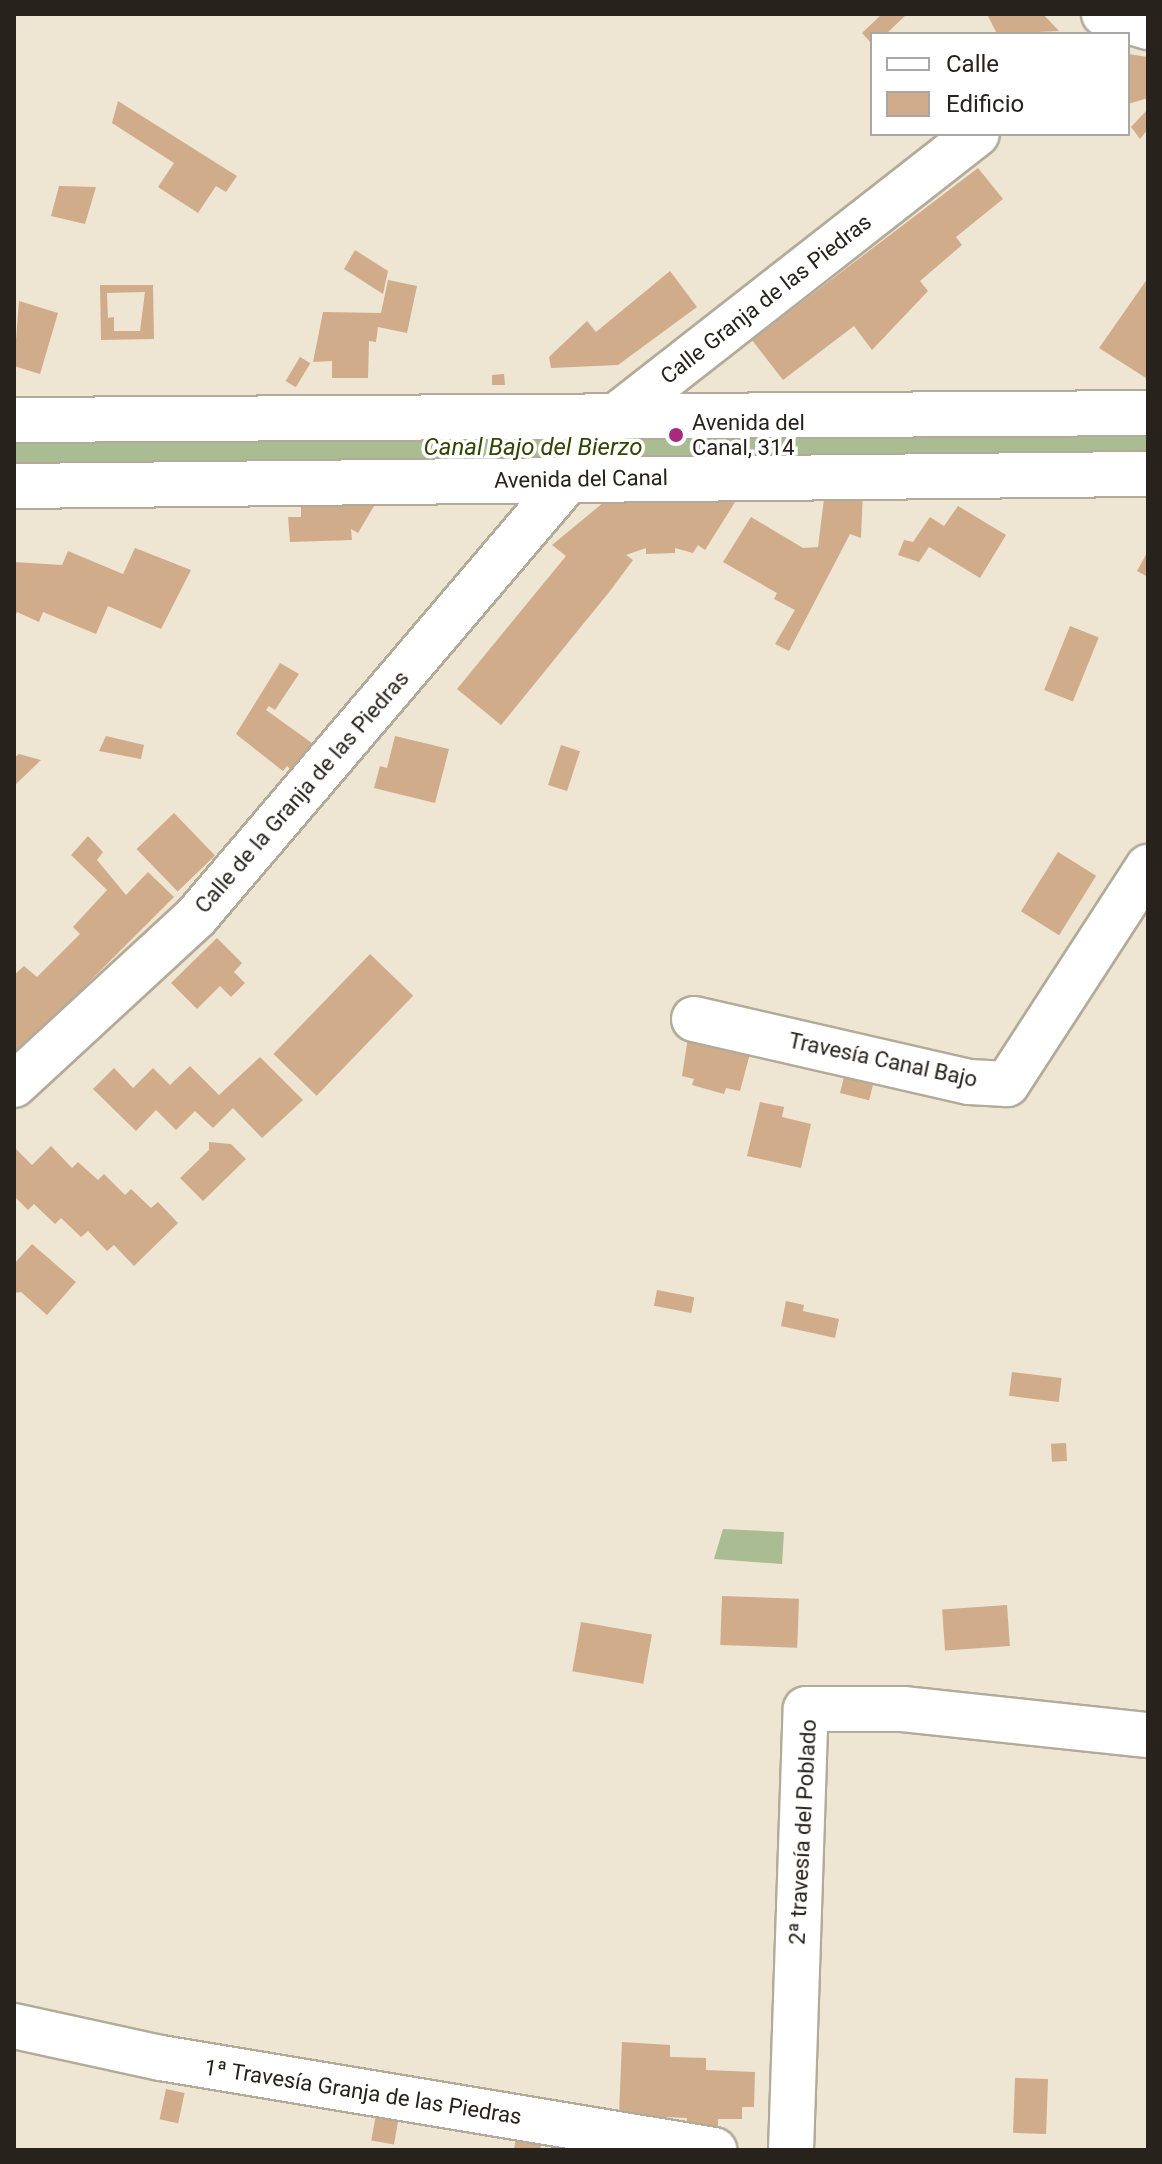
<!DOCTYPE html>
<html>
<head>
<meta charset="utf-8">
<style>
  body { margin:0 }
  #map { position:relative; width:1162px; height:2164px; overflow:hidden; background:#eee5d3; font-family:Roboto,sans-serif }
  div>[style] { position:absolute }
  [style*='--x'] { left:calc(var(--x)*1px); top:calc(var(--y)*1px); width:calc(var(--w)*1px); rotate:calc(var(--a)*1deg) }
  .water>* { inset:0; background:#aabd92 }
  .canal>* { height:36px; margin:-18px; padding:0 18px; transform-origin:18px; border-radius:18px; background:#aabd92 }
  .building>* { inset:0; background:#d0ac8a; transform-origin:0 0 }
  .roads { filter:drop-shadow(2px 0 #b3ab99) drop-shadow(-2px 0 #b3ab99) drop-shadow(0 2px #b3ab99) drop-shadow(0 -2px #b3ab99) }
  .minor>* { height:44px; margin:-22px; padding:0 22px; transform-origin:22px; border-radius:22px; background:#fff }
  .dots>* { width:22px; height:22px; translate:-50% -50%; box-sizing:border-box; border:4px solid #fff; border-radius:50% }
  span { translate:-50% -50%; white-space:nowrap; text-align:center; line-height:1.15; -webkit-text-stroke:7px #fff; paint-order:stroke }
  .street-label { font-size:22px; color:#27231c }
  .poi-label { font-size:22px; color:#27231c }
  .left { translate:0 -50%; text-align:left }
  .water-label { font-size:24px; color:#314601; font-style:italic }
  .frame { position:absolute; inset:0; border:16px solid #27231c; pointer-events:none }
  .legend { position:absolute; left:870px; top:32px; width:260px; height:104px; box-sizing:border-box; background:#fff; border:2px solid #a9a7a4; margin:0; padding:10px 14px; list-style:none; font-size:24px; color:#27231c }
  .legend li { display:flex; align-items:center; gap:16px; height:40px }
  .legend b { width:40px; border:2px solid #a9a7a4 }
</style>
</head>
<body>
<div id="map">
  <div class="water">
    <i style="clip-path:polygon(723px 1529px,784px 1532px,782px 1564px,714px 1559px)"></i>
  </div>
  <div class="canal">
    <i style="--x:14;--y:451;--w:1134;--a:-0.25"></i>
  </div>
  <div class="building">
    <i style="clip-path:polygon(882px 14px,907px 14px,886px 34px,872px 34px,872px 44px,862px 33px)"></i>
    <i style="clip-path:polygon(987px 14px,1043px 14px,1059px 31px,997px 34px)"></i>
    <i style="clip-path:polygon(1128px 54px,1148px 57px,1148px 98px,1128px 104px)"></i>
    <i style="clip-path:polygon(118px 101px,237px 176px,226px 192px,216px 186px,198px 213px,158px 187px,174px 163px,112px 123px)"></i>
    <i style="clip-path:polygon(1148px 109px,1148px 129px,1140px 139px,1131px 127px)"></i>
    <i style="clip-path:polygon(978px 168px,1003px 199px,956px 237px,962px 245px,920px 281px,928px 291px,872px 350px,854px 326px,783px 380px,752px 340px)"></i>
    <i style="clip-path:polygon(59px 186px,96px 187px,85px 224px,51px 216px)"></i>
    <i style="clip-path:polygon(355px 250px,388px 271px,383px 294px,344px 269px)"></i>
    <i style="clip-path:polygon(670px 271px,697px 307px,618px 365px,551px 368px,549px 357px,587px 321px,596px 332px)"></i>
    <i style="clip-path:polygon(1148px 278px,1148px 375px,1146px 378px,1099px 348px)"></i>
    <i style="clip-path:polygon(388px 280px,417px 286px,407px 333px,378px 327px,376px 342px,369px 341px,368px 378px,332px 378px,332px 361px,313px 362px,323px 312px,381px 313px)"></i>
    <i style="clip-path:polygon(evenodd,100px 285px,153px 285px,154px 339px,101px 340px,100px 285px,145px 292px,140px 331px,114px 331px,114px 317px,108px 318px,107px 293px,145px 292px)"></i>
    <i style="clip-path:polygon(19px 301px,58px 313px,40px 374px,14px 366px)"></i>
    <i style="left:300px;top:357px;width:12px;height:28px;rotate:31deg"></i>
    <i style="clip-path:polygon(504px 374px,505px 385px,492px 385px,492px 375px)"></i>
    <i style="clip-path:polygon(742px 491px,705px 550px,698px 545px,693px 553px,675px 548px,675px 553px,646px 554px,646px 548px,626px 555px,633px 560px,610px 591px,501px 725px,457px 689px,566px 556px,552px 545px,615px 493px)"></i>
    <i style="clip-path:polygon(825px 491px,863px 491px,861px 538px,850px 534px,789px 651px,775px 644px,795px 610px,774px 599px,777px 593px,723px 562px,751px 517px,803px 548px,818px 547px)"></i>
    <i style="clip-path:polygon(377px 501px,358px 533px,351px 529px,352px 540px,290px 542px,288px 517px,301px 517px,301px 502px)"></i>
    <i style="clip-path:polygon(958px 506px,1006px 535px,980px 578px,929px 547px,919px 562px,898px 555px,904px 540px,913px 542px,930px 517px,944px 526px)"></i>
    <i style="clip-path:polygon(135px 548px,191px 570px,161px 629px,108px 606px,96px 634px,43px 612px,39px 622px,17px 612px,14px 619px,14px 562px,62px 565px,68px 551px,123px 574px)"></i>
    <i style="clip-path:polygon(1148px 551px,1148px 577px,1137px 571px)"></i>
    <i style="left:1070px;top:626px;width:31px;height:69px;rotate:22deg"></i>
    <i style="clip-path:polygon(280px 663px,299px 674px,275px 710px,269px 706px,266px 710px,312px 743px,291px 770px,287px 766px,283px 771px,236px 734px)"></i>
    <i style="clip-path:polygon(106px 736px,144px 745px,141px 759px,99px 751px)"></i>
    <i style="clip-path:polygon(395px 736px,449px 749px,435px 803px,374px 788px,380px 766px,387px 768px)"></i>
    <i style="left:561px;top:745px;width:20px;height:42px;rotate:18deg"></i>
    <i style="clip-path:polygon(19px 754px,41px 760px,14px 786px,14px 758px)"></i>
    <i style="left:174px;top:813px;width:59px;height:52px;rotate:46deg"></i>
    <i style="clip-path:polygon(88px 836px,103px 852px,97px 860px,126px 895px,148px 872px,174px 897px,14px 1057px,14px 975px,24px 966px,37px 977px,80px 934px,73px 927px,107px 890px,71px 855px)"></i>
    <i style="left:1058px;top:852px;width:45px;height:70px;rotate:32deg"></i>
    <i style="clip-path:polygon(217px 938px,242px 963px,234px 972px,245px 983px,231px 997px,220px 986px,197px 1009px,171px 983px)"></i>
    <i style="left:370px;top:954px;width:60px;height:139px;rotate:44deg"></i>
    <i style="clip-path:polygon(689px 1031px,751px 1050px,740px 1091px,726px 1088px,724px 1094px,692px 1085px,694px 1079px,682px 1076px)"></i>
    <i style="clip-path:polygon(260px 1057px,303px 1100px,262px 1138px,233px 1108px,213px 1128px,195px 1111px,176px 1130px,156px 1110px,136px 1131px,93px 1089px,114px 1068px,133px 1088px,153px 1068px,170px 1085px,190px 1066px,219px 1095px)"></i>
    <i style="left:848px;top:1061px;width:30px;height:33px;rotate:14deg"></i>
    <i style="clip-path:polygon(760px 1102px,784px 1107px,782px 1117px,811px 1124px,801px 1168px,747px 1156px)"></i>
    <i style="clip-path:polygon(209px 1142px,231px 1144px,246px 1159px,203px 1201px,180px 1178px,209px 1150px)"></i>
    <i style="clip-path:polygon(51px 1146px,72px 1168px,78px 1162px,98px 1180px,104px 1174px,125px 1195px,131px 1189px,151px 1208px,158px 1202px,178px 1223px,134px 1266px,114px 1245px,107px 1251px,88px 1231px,81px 1237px,61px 1218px,55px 1224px,34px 1204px,28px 1210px,14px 1196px,14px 1147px,32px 1165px)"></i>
    <i style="clip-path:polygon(32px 1244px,76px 1282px,47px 1315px,21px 1292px,14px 1293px,14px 1264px)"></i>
    <i style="left:657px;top:1290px;width:38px;height:16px;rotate:11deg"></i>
    <i style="clip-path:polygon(786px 1301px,804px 1305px,803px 1311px,839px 1319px,835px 1338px,781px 1326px)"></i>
    <i style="left:1012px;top:1372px;width:50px;height:24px;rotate:7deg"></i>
    <i style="left:1066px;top:1443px;width:18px;height:15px;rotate:87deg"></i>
    <i style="left:722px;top:1596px;width:77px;height:49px;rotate:2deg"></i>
    <i style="left:1007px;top:1605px;width:41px;height:65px;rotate:86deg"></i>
    <i style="left:581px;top:1622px;width:72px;height:50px;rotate:10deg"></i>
    <i style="clip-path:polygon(622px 2042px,670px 2045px,670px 2057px,706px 2058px,706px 2070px,755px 2072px,754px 2107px,742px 2107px,742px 2119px,718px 2119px,718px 2134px,686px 2129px,687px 2118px,619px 2115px)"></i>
    <i style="left:1048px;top:2079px;width:55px;height:33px;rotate:92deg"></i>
    <i style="left:166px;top:2089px;width:19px;height:31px;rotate:12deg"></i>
    <i style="left:376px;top:2114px;width:23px;height:27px;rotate:10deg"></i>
    <i style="clip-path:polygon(517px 2131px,543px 2135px,540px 2150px,514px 2150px)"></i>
  </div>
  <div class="roads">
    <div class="minor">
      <i style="--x:1104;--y:14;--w:46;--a:16.5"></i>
      <i style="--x:14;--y:420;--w:1134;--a:-0.35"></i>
      <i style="--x:14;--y:486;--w:1134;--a:-0.61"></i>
      <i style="--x:694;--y:1019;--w:282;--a:12.9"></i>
      <i style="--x:969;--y:1082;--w:38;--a:3"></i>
      <i style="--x:1007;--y:1084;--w:259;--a:-57"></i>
      <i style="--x:14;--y:1085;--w:248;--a:-42.7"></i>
      <i style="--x:196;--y:917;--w:575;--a:-49.58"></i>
      <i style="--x:569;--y:479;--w:74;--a:-54.4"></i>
      <i style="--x:612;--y:419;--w:463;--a:-38"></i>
      <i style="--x:14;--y:2026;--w:150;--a:12.3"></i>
      <i style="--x:161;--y:2058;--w:561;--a:9.45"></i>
      <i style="--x:791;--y:2150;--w:441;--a:-88.1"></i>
      <i style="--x:806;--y:1709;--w:97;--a:0"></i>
      <i style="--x:903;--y:1709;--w:246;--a:6.1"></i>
    </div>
  </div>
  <div class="dots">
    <i style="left:676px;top:435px;background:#a72a7d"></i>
  </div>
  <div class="street-label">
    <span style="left:766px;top:299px;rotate:-38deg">Calle Granja de las Piedras</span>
    <span style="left:581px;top:479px;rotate:-1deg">Avenida del Canal</span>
    <span style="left:302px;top:792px;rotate:-49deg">Calle de la Granja de las Piedras</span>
    <span style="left:883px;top:1060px;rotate:12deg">Travesía Canal Bajo</span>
    <span style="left:803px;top:1832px;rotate:-87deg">2ª travesía del Poblado</span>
    <span style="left:363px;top:2092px;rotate:9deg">1ª Travesía Granja de las Piedras</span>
  </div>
  <div class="poi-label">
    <span class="left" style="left:692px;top:435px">Avenida del<br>Canal, 314</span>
  </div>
  <div class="water-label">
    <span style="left:533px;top:448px">Canal Bajo del Bierzo</span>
  </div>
  <div class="frame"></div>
  <ul class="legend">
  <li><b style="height:10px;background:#fff"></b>Calle</li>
  <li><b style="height:22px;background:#d0ac8a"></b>Edificio</li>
  </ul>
</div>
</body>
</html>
